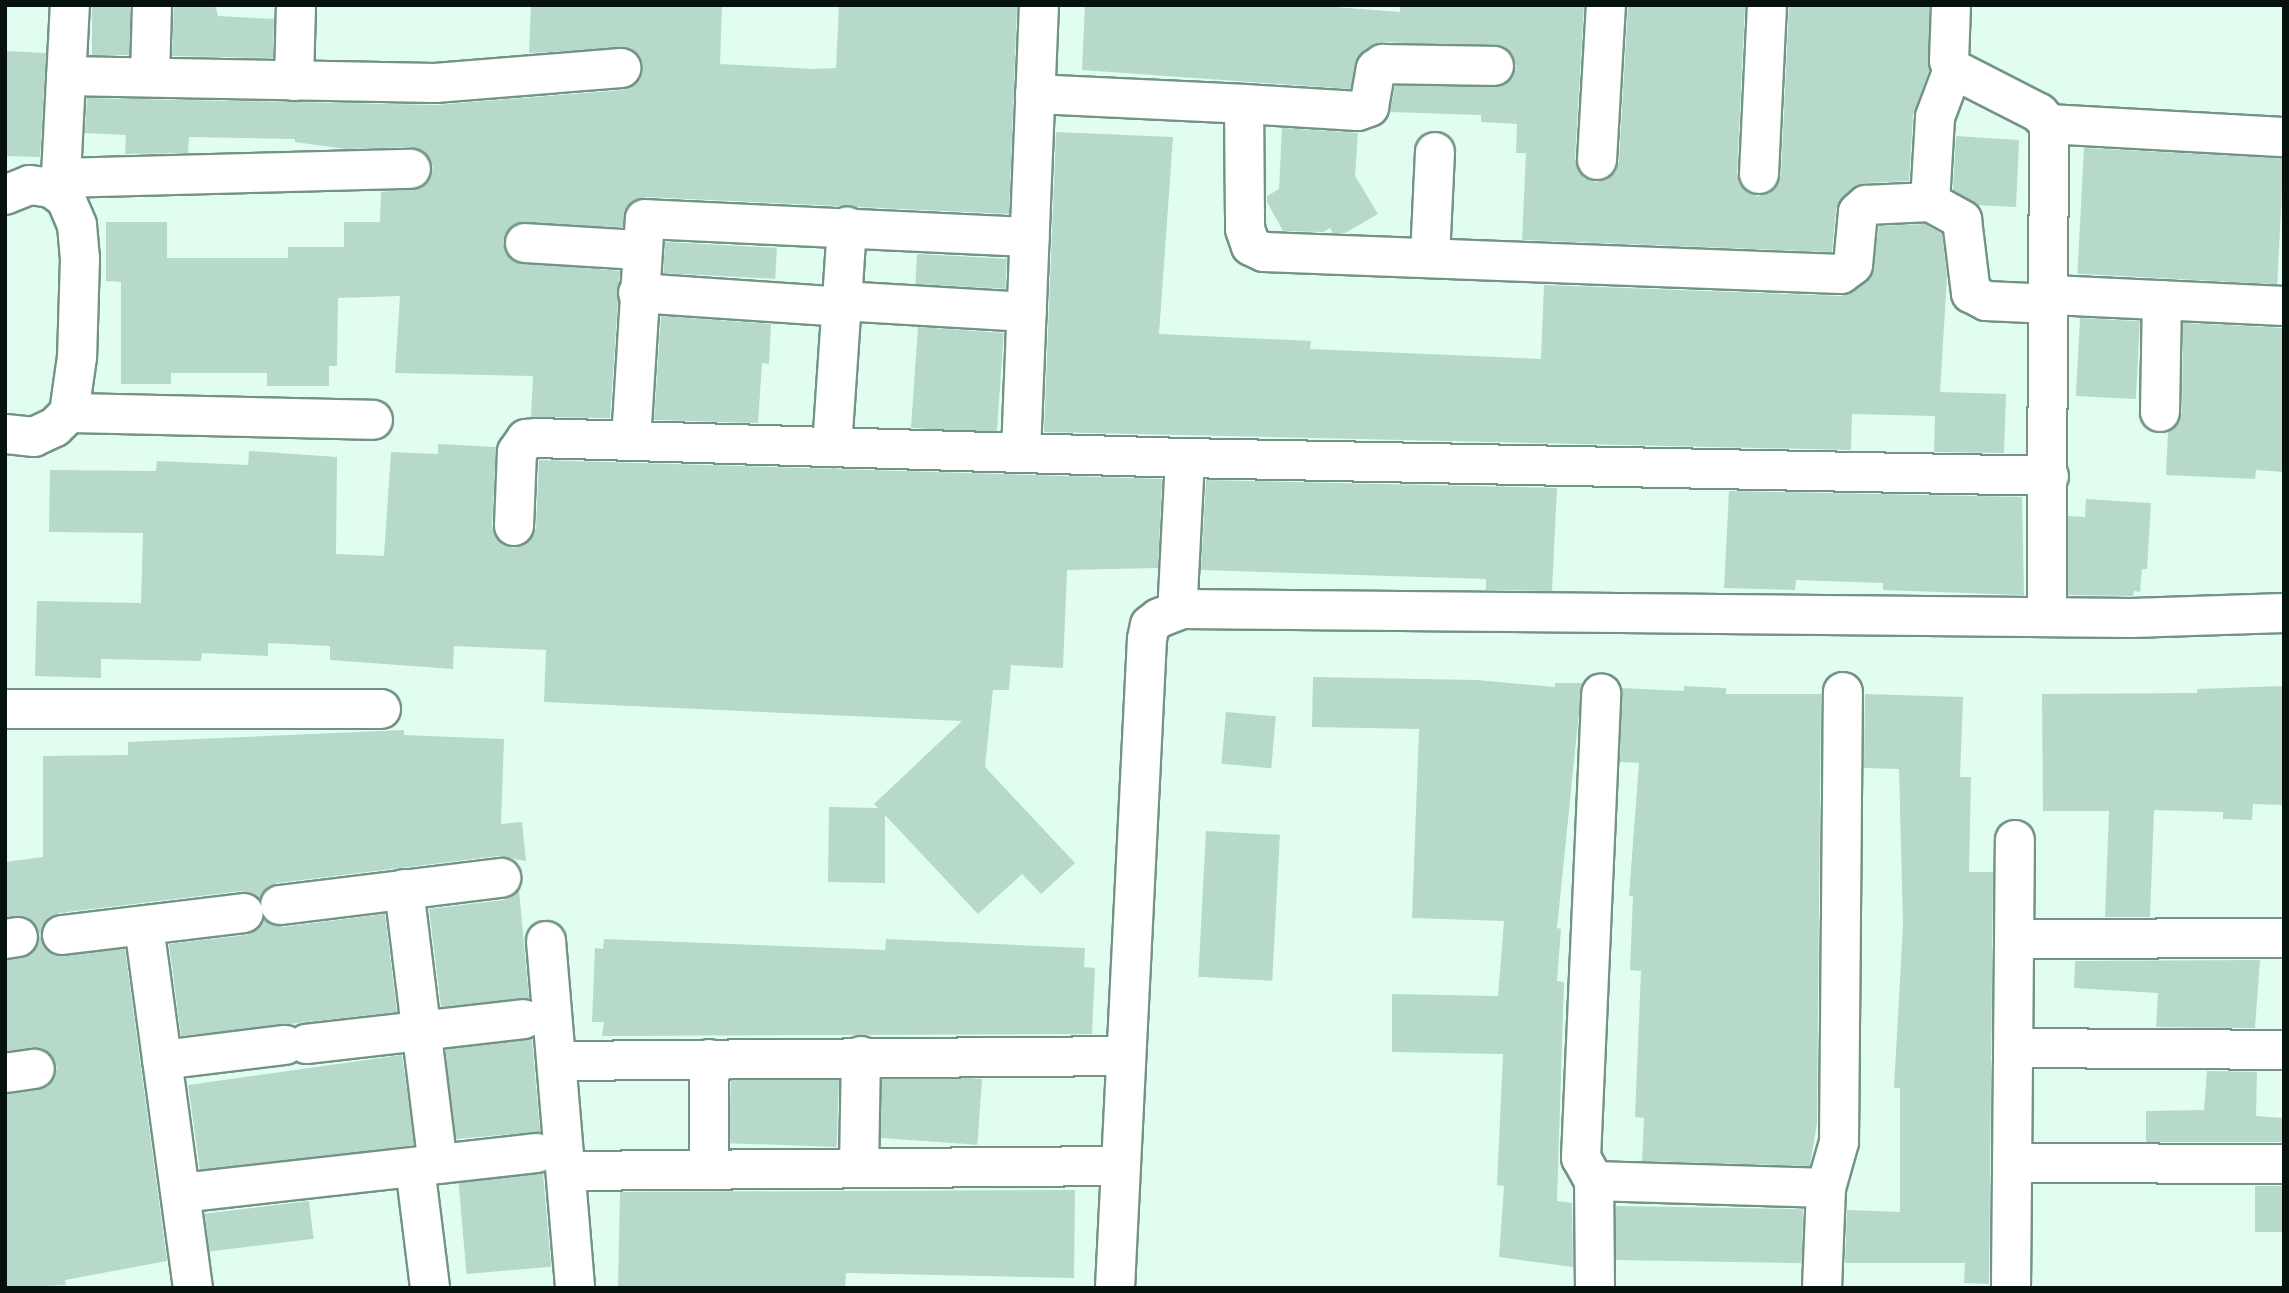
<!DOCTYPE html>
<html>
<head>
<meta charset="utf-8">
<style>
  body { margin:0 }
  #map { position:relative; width:2289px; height:1293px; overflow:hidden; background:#e1fdf0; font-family:"Crimson Pro",serif }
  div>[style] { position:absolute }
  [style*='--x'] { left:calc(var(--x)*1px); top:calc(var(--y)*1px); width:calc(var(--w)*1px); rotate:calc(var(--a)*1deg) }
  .building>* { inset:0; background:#b6d9ca; transform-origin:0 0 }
  .roads { filter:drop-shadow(2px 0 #739485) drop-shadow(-2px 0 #739485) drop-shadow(0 2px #739485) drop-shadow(0 -2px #739485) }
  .minor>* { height:38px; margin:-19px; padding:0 19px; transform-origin:19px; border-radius:19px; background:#fff }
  span { translate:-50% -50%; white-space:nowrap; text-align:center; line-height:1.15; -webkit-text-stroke:6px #e1fdf0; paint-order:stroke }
  .frame { position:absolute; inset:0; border:7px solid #06120d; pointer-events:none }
</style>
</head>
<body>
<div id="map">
  <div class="building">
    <i style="left:92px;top:5px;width:38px;height:50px"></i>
    <i style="clip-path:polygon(174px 5px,215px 5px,218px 16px,274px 19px,273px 58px,172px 56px)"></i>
    <i style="clip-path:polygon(531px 5px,722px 5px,720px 64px,815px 69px,836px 68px,839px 5px,1017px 5px,1009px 214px,646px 197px,627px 206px,623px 227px,515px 224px,503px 242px,514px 262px,620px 271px,610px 418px,531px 417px,533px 376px,395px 373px,400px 296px,338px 298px,337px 366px,329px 366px,329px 386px,267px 386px,267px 373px,171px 373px,171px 384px,121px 384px,121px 282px,106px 281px,106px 222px,167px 222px,167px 258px,288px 258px,288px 247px,344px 247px,344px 222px,380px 222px,381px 192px,422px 188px,433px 168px,429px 157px,411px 147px,346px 149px,295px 142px,295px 139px,189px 137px,188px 153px,125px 154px,126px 135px,85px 133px,87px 98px,437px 105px,623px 90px,640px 78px,639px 56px,630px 48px,529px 53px)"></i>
    <i style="clip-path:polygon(1085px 5px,1309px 5px,1400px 12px,1400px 5px,1584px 5px,1575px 159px,1584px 178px,1596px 182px,1615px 173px,1619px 161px,1628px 5px,1745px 5px,1737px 173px,1740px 185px,1757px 196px,1770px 193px,1781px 175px,1789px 5px,1929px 5px,1929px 70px,1913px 115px,1909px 181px,1864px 183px,1844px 196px,1836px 210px,1832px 252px,1522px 240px,1526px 153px,1516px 153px,1517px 124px,1481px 122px,1481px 115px,1390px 112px,1395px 86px,1505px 85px,1516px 66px,1505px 47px,1383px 42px,1363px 52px,1350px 89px,1082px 70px)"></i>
    <i style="clip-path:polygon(5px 51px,46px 53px,40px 157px,5px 156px)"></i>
    <i style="clip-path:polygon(1282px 128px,1358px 133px,1355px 176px,1378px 214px,1345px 233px,1333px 233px,1330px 228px,1323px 232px,1283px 231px,1267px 202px,1267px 196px,1279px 189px)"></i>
    <i style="clip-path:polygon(1056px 132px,1173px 137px,1159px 334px,1311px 341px,1310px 349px,1541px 359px,1544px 285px,1841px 296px,1854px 291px,1872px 275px,1879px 226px,1925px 224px,1942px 234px,1947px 277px,1940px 392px,2006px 394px,2004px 453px,1934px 452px,1935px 416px,1852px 414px,1851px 450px,1044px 432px)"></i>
    <i style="clip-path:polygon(1956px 136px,2019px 140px,2016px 207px,1977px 205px,1953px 190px)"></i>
    <i style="left:2084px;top:148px;width:200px;height:126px;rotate:3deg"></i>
    <i style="left:665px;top:242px;width:112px;height:31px;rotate:3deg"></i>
    <i style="left:917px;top:254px;width:90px;height:30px;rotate:3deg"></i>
    <i style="clip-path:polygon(661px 316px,771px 324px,769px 364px,762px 363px,758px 423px,654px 420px)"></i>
    <i style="left:2080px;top:318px;width:60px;height:78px;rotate:3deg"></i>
    <i style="clip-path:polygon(2183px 323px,2284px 328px,2284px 472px,2256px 470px,2255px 479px,2166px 475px,2168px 432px,2178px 424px,2182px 412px)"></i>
    <i style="left:918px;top:327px;width:86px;height:101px;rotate:4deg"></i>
    <i style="clip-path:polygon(438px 444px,496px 447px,492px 526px,502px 544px,514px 548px,532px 538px,536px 528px,539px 460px,1162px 479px,1158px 568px,1067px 570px,1063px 668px,1011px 665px,1009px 690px,993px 690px,985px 767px,1075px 863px,1041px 894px,1022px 874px,978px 914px,885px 815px,885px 883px,828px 882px,829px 807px,878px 808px,874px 804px,962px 721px,544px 702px,546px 650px,454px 646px,453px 669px,330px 660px,330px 646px,268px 643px,268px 656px,202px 653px,201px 661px,101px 659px,101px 678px,35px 676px,37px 601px,141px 603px,143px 533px,49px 532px,50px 470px,156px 471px,157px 461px,248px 465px,249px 451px,337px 457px,336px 554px,384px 556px,391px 452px,438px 454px)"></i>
    <i style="clip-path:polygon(1206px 480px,1557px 488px,1552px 591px,1486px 590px,1486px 579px,1201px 570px)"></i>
    <i style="clip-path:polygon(1729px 491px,2022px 497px,2024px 595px,1883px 590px,1883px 583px,1796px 580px,1795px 590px,1724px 588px)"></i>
    <i style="clip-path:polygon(2086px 499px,2151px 503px,2147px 569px,2142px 569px,2140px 592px,2134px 591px,2133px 596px,2068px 595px,2068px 516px,2085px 517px)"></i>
    <i style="clip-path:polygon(1313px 677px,1477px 680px,1555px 687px,1555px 683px,1582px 683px,1557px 928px,1561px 929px,1557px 981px,1564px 982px,1557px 1201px,1572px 1203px,1573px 1267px,1499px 1257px,1504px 1186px,1497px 1185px,1503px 1054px,1392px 1052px,1392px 994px,1498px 996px,1504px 921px,1412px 918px,1419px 729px,1312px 727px)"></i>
    <i style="clip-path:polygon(1684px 686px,1726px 688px,1726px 694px,1821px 694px,1817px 1123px,1810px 1166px,1642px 1161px,1644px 1118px,1635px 1117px,1641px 971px,1630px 970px,1633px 896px,1629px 896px,1639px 763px,1620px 762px,1622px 688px,1684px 691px)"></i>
    <i style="clip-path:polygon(2284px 686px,2284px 805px,2253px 804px,2252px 820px,2223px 819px,2223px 812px,2154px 810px,2150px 917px,2105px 917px,2109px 811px,2043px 811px,2042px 694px,2197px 693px,2197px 689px)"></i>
    <i style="clip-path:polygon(1865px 694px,1963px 697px,1960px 777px,1971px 777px,1969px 872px,1993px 872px,1989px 1284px,1964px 1283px,1965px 1263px,1845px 1263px,1847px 1210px,1900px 1212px,1900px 1088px,1894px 1088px,1903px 925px,1899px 769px,1864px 768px)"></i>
    <i style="left:1226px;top:712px;width:50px;height:52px;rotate:5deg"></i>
    <i style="clip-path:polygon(404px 730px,404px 735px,504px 739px,501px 824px,522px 822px,526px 861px,498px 856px,277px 883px,260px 898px,241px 891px,59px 913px,42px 926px,44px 948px,54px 955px,125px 949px,167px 1261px,65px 1280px,66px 1285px,5px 1288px,5px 1094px,48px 1087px,57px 1067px,43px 1049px,5px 1051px,5px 960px,31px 954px,40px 934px,27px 917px,5px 917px,5px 862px,43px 857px,43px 756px,128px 755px,128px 742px)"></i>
    <i style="left:1206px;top:831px;width:74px;height:146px;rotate:3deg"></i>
    <i style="clip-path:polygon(519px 890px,529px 998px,441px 1007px,429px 909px,504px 900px)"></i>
    <i style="clip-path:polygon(385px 914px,397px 1012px,181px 1036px,169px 944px,247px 935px,264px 920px,283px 927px)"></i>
    <i style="clip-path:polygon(604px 939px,885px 950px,886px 939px,1085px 948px,1084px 967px,1095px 968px,1092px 1034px,602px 1036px,604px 1022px,592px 1022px,595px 948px,603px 949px)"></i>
    <i style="clip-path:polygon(2260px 960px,2255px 1028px,2156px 1027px,2158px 993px,2074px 988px,2075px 961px)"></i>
    <i style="left:532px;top:1039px;width:93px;height:87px;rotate:85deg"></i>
    <i style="left:402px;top:1055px;width:91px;height:216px;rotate:82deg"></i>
    <i style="clip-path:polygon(2207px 1071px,2257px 1072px,2256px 1116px,2284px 1118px,2284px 1142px,2146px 1142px,2146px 1111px,2204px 1110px)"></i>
    <i style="left:982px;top:1079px;width:66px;height:100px;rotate:94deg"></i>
    <i style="left:839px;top:1080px;width:67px;height:108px;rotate:92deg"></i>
    <i style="left:543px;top:1173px;width:94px;height:85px;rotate:85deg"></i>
    <i style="left:2255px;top:1186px;width:29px;height:46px"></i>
    <i style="clip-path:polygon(1075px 1190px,1074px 1278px,846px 1273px,845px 1288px,618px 1286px,620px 1192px)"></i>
    <i style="left:309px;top:1201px;width:38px;height:105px;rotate:83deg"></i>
    <i style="left:1616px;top:1206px;width:187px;height:54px;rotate:1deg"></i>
  </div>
  <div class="roads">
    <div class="minor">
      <i style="--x:1951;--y:5;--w:56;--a:92"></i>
      <i style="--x:1949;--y:61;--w:9;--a:63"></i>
      <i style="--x:1953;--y:69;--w:97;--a:27.1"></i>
      <i style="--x:2039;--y:113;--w:15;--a:48"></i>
      <i style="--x:2049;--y:124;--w:493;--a:90.3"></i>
      <i style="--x:66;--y:76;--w:369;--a:1.1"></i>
      <i style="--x:435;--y:83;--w:187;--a:-4.6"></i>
      <i style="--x:150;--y:77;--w:72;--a:-88.4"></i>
      <i style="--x:294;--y:81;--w:76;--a:-88.5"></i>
      <i style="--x:1035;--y:94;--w:209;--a:2.7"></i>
      <i style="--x:1244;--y:104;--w:125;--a:89.5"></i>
      <i style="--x:1245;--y:229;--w:18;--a:71"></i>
      <i style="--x:1251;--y:246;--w:14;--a:25"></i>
      <i style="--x:1264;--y:252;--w:577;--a:2.18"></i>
      <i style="--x:1841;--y:274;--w:15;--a:-37"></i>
      <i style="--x:1853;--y:265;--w:53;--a:-84.6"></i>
      <i style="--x:1858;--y:212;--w:11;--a:-41"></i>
      <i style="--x:1866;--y:205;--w:64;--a:-2.7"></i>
      <i style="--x:1930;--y:202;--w:85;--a:-86.6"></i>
      <i style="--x:1935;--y:117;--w:51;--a:-69.4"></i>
      <i style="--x:1244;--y:104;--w:114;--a:3.5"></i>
      <i style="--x:1358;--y:111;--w:12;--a:-20"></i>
      <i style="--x:1369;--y:107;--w:39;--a:-80"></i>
      <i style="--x:1376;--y:69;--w:9;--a:-36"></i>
      <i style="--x:1383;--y:64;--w:111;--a:1"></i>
      <i style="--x:2049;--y:124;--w:235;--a:3.2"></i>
      <i style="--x:1597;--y:160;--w:155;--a:-86.7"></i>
      <i style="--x:1759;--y:174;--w:169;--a:-87.3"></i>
      <i style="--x:60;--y:178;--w:351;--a:-1.5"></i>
      <i style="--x:60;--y:194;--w:189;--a:-87"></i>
      <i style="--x:5;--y:195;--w:27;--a:-22"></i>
      <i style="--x:30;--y:185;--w:21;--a:8"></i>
      <i style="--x:51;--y:188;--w:19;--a:36"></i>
      <i style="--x:66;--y:199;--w:28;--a:67"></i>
      <i style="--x:77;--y:225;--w:33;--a:85"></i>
      <i style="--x:80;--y:258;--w:99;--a:91.7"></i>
      <i style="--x:77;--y:357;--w:57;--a:98.1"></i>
      <i style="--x:69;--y:413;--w:20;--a:135"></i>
      <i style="--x:55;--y:427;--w:23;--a:155"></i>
      <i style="--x:34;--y:437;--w:29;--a:-174"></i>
      <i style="--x:1930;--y:202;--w:37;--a:29"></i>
      <i style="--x:1962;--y:220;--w:74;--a:83"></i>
      <i style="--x:1971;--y:293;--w:17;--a:28"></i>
      <i style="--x:1986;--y:301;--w:65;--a:2.6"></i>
      <i style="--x:525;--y:243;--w:115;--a:3.5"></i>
      <i style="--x:1430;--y:258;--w:106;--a:-87.3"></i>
      <i style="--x:638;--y:293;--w:203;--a:3.9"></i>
      <i style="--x:2052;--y:295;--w:232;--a:2.7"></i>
      <i style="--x:841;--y:301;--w:186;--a:3.4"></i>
      <i style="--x:2160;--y:412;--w:112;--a:-89"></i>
      <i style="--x:69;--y:413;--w:304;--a:1.3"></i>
      <i style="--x:631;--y:440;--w:221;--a:-86.4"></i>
      <i style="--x:645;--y:219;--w:385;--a:2.7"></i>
      <i style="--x:832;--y:447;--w:221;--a:-86.1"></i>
      <i style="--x:1021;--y:452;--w:447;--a:-87.7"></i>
      <i style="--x:1185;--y:458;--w:864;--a:1.19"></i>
      <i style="--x:514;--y:526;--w:74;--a:-87.7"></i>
      <i style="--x:517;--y:452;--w:16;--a:-55"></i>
      <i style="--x:526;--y:439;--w:11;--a:-5"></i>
      <i style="--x:537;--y:438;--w:648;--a:1.77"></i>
      <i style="--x:1185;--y:458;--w:138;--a:92.9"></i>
      <i style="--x:1178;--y:596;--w:14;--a:73"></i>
      <i style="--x:5;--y:709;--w:376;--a:0"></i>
      <i style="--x:404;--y:889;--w:277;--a:83"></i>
      <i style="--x:280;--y:905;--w:223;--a:-7"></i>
      <i style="--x:144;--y:926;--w:365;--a:82.3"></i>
      <i style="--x:62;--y:935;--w:183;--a:-6.9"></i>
      <i style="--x:5;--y:939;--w:13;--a:-9"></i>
      <i style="--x:2015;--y:939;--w:269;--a:-0.2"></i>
      <i style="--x:546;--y:941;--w:348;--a:85.2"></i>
      <i style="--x:306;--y:1044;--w:219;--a:-6.5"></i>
      <i style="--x:2014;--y:1048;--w:270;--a:0.4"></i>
      <i style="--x:709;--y:1059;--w:111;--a:90"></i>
      <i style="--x:162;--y:1060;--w:124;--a:-7"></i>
      <i style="--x:558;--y:1061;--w:568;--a:-0.5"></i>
      <i style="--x:5;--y:1073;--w:30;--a:-8"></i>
      <i style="--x:2012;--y:1163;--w:272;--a:0.2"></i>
      <i style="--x:415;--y:1167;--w:122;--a:82.9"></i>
      <i style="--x:859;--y:1168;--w:112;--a:-89"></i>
      <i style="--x:567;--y:1171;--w:554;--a:-0.52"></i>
      <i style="--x:1594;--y:1181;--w:232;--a:1.7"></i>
      <i style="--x:181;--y:1193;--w:358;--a:-6.4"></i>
      <i style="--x:1115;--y:1288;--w:650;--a:-87.18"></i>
      <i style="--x:1147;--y:639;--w:14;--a:-78"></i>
      <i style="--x:1150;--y:625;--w:11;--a:-38"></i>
      <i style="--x:1159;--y:618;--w:25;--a:-21"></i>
      <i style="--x:1182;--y:609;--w:949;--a:0.54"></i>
      <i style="--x:2131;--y:618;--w:153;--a:-1.9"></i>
      <i style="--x:1595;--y:1288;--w:107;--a:-90.5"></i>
      <i style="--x:1594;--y:1181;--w:26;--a:-119"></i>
      <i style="--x:1581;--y:1158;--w:465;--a:-87.5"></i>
      <i style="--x:1822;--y:1288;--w:100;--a:-87.7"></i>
      <i style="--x:1826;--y:1188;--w:48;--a:-74.2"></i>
      <i style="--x:1839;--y:1142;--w:450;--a:-89.5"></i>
      <i style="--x:2011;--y:1288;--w:448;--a:-89.5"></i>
    </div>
  </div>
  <div class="frame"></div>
</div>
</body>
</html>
